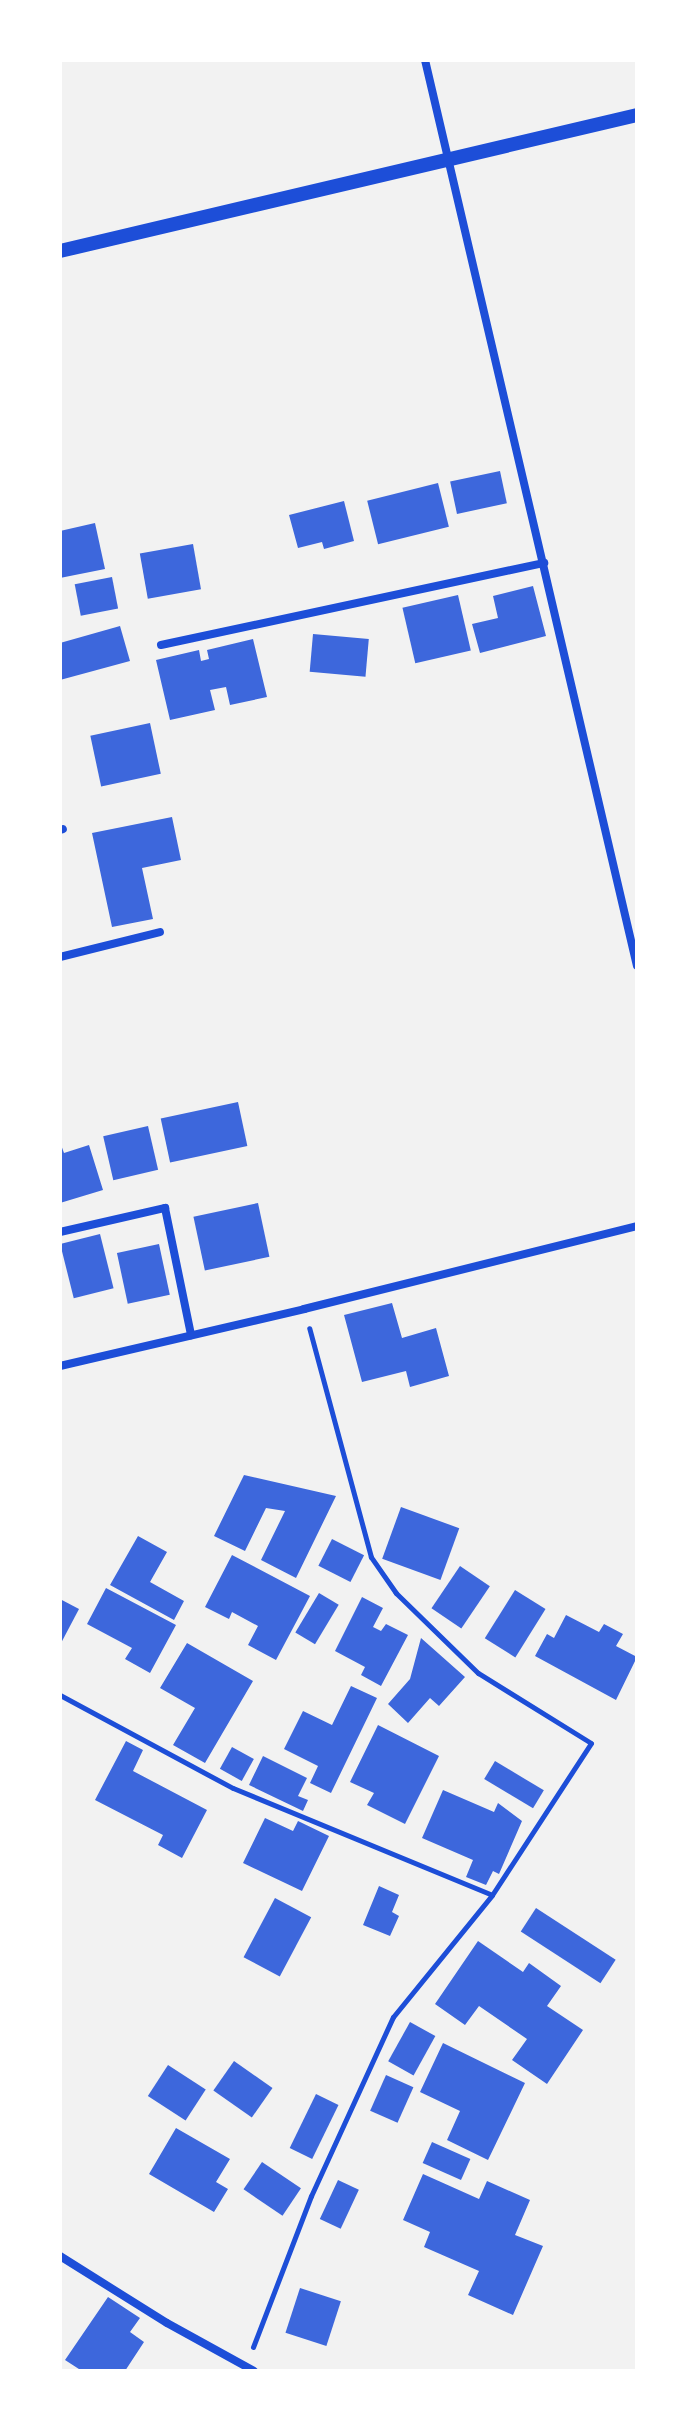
<!DOCTYPE html>
<html>
<head>
<meta charset="utf-8">
<style>
  body { margin:0 }
  #map { position:relative; width:697px; height:2431px; overflow:hidden; background:#f2f2f2; font-family:"Space Grotesk",sans-serif }
  div>[style] { position:absolute }
  [style*='--x'] { left:calc(var(--x)*1px); top:calc(var(--y)*1px); width:calc(var(--w)*1px); rotate:calc(var(--a)*1deg) }
  .building>* { inset:0; background:#3d67dc; transform-origin:0 0 }
  .path>* { height:5px; margin:-2.5px; padding:0 2.5px; transform-origin:2.5px; border-radius:2.5px; background:#1d4ed8 }
  .minor>* { height:8px; margin:-4px; padding:0 4px; transform-origin:4px; border-radius:4px; background:#1d4ed8 }
  .tertiary>* { height:14px; margin:-7px; padding:0 7px; transform-origin:7px; border-radius:7px; background:#1d4ed8 }
  span { translate:-50% -50%; white-space:nowrap; text-align:center; line-height:1.15; -webkit-text-stroke:7px #fff; paint-order:stroke }
  .frame { position:absolute; inset:0; border:62px solid #fff; pointer-events:none }
</style>
</head>
<body>
<div id="map">
  <div class="building">
    <i style="left:500px;top:471px;width:33px;height:51px;rotate:78deg"></i>
    <i style="left:438px;top:483px;width:45px;height:73px;rotate:76deg"></i>
    <i style="clip-path:polygon(344px 501px,354px 541px,324px 549px,322px 542px,298px 548px,289px 515px)"></i>
    <i style="clip-path:polygon(95px 523px,105px 569px,60px 578px,60px 531px)"></i>
    <i style="left:193px;top:544px;width:46px;height:54px;rotate:80deg"></i>
    <i style="left:112px;top:577px;width:32px;height:38px;rotate:79deg"></i>
    <i style="clip-path:polygon(533px 586px,546px 636px,480px 653px,472px 624px,498px 618px,493px 596px)"></i>
    <i style="left:458px;top:595px;width:57px;height:57px;rotate:77deg"></i>
    <i style="clip-path:polygon(120px 626px,130px 661px,60px 680px,60px 643px)"></i>
    <i style="left:313px;top:634px;width:56px;height:38px;rotate:5deg"></i>
    <i style="clip-path:polygon(253px 639px,267px 697px,230px 705px,226px 687px,210px 690px,215px 710px,170px 720px,156px 660px,199px 650px,201px 661px,209px 659px,207px 650px)"></i>
    <i style="left:150px;top:723px;width:52px;height:61px;rotate:78deg"></i>
    <i style="clip-path:polygon(172px 817px,181px 860px,142px 868px,153px 919px,112px 927px,92px 833px)"></i>
    <i style="left:238px;top:1102px;width:45px;height:79px;rotate:78deg"></i>
    <i style="left:148px;top:1126px;width:45px;height:46px;rotate:77deg"></i>
    <i style="clip-path:polygon(60px 1142px,64px 1153px,89px 1145px,103px 1190px,60px 1203px)"></i>
    <i style="left:258px;top:1203px;width:55px;height:66px;rotate:78deg"></i>
    <i style="left:100px;top:1234px;width:56px;height:41px;rotate:76deg"></i>
    <i style="left:159px;top:1244px;width:52px;height:43px;rotate:78deg"></i>
    <i style="clip-path:polygon(392px 1303px,402px 1338px,436px 1328px,449px 1376px,410px 1387px,406px 1371px,362px 1382px,344px 1315px)"></i>
    <i style="clip-path:polygon(244px 1475px,336px 1496px,296px 1578px,261px 1560px,285px 1511px,266px 1508px,245px 1551px,214px 1536px)"></i>
    <i style="left:401px;top:1507px;width:62px;height:55px;rotate:20deg"></i>
    <i style="clip-path:polygon(138px 1536px,167px 1552px,150px 1582px,184px 1601px,174px 1620px,110px 1585px)"></i>
    <i style="left:332px;top:1539px;width:36px;height:30px;rotate:27deg"></i>
    <i style="clip-path:polygon(232px 1555px,310px 1596px,276px 1660px,248px 1645px,258px 1626px,232px 1612px,229px 1619px,205px 1607px)"></i>
    <i style="left:460px;top:1566px;width:36px;height:51px;rotate:34deg"></i>
    <i style="clip-path:polygon(106px 1588px,176px 1625px,150px 1673px,125px 1659px,132px 1648px,87px 1624px)"></i>
    <i style="left:515px;top:1590px;width:36px;height:57px;rotate:32deg"></i>
    <i style="left:319px;top:1593px;width:23px;height:46px;rotate:31deg"></i>
    <i style="clip-path:polygon(362px 1597px,383px 1608px,373px 1627px,381px 1631px,386px 1624px,408px 1635px,381px 1686px,361px 1675px,365px 1667px,335px 1651px)"></i>
    <i style="clip-path:polygon(60px 1599px,79px 1609px,60px 1645px)"></i>
    <i style="clip-path:polygon(566px 1615px,599px 1632px,604px 1624px,623px 1634px,616px 1646px,637px 1657px,616px 1700px,535px 1656px,547px 1634px,554px 1638px)"></i>
    <i style="clip-path:polygon(421px 1638px,465px 1677px,439px 1706px,430px 1698px,408px 1723px,388px 1704px,410px 1679px)"></i>
    <i style="clip-path:polygon(187px 1643px,253px 1681px,205px 1763px,173px 1745px,195px 1708px,160px 1688px)"></i>
    <i style="clip-path:polygon(351px 1686px,377px 1698px,331px 1793px,310px 1783px,318px 1766px,284px 1749px,303px 1711px,332px 1725px)"></i>
    <i style="clip-path:polygon(378px 1725px,439px 1756px,405px 1824px,367px 1805px,374px 1793px,350px 1782px)"></i>
    <i style="clip-path:polygon(126px 1741px,143px 1750px,133px 1771px,207px 1810px,182px 1858px,158px 1845px,163px 1835px,95px 1800px)"></i>
    <i style="left:232px;top:1747px;width:25px;height:25px;rotate:29deg"></i>
    <i style="clip-path:polygon(263px 1756px,307px 1778px,298px 1796px,308px 1800px,303px 1811px,249px 1785px)"></i>
    <i style="left:495px;top:1761px;width:57px;height:21px;rotate:31deg"></i>
    <i style="clip-path:polygon(443px 1790px,494px 1812px,498px 1803px,522px 1821px,499px 1874px,493px 1871px,486px 1885px,466px 1877px,473px 1860px,422px 1838px)"></i>
    <i style="clip-path:polygon(265px 1818px,293px 1831px,298px 1821px,329px 1836px,302px 1891px,243px 1863px)"></i>
    <i style="clip-path:polygon(379px 1886px,399px 1895px,392px 1912px,399px 1916px,390px 1936px,363px 1925px)"></i>
    <i style="left:275px;top:1898px;width:41px;height:67px;rotate:28deg"></i>
    <i style="left:536px;top:1908px;width:95px;height:28px;rotate:33deg"></i>
    <i style="clip-path:polygon(478px 1941px,523px 1972px,529px 1963px,561px 1986px,547px 2006px,583px 2030px,547px 2084px,512px 2060px,527px 2039px,479px 2006px,465px 2025px,435px 2004px)"></i>
    <i style="left:410px;top:2022px;width:29px;height:45px;rotate:29deg"></i>
    <i style="clip-path:polygon(443px 2043px,525px 2083px,488px 2160px,447px 2140px,460px 2111px,420px 2092px)"></i>
    <i style="left:234px;top:2061px;width:47px;height:36px;rotate:35deg"></i>
    <i style="left:168px;top:2065px;width:45px;height:37px;rotate:33deg"></i>
    <i style="left:386px;top:2075px;width:30px;height:39px;rotate:24deg"></i>
    <i style="left:316px;top:2094px;width:25px;height:60px;rotate:26deg"></i>
    <i style="clip-path:polygon(176px 2128px,230px 2159px,216px 2182px,228px 2189px,214px 2212px,149px 2174px)"></i>
    <i style="left:432px;top:2142px;width:42px;height:23px;rotate:24deg"></i>
    <i style="left:262px;top:2162px;width:47px;height:33px;rotate:34deg"></i>
    <i style="clip-path:polygon(423px 2174px,479px 2199px,487px 2181px,530px 2200px,515px 2235px,543px 2246px,513px 2315px,468px 2295px,479px 2271px,424px 2247px,430px 2232px,403px 2220px)"></i>
    <i style="left:338px;top:2180px;width:23px;height:43px;rotate:25deg"></i>
    <i style="left:300px;top:2288px;width:43px;height:47px;rotate:18deg"></i>
    <i style="clip-path:polygon(108px 2297px,140px 2318px,130px 2332px,144px 2342px,125px 2371px,82px 2371px,65px 2360px)"></i>
  </div>
  <div class="path">
    <i style="--x:60;--y:1695;--w:196;--a:28.3"></i>
    <i style="--x:233;--y:1788;--w:280;--a:22.4"></i>
    <i style="--x:253;--y:2347;--w:162;--a:-69"></i>
    <i style="--x:311;--y:2196;--w:197;--a:-65.4"></i>
    <i style="--x:393;--y:2017;--w:157;--a:-50.9"></i>
    <i style="--x:492;--y:1895;--w:181;--a:-56.9"></i>
    <i style="--x:591;--y:1743;--w:133;--a:-148.2"></i>
    <i style="--x:478;--y:1673;--w:115;--a:-135.7"></i>
    <i style="--x:396;--y:1593;--w:44;--a:-124.8"></i>
    <i style="--x:371;--y:1557;--w:237;--a:-105.1"></i>
  </div>
  <div class="minor">
    <i style="--x:425;--y:60;--w:930;--a:76.83"></i>
    <i style="--x:161;--y:645;--w:392;--a:-12.1"></i>
    <i style="--x:60;--y:830;--w:3;--a:-18"></i>
    <i style="--x:60;--y:957;--w:103;--a:-14"></i>
    <i style="--x:60;--y:1232;--w:108;--a:-12.9"></i>
    <i style="--x:165;--y:1208;--w:130;--a:78.4"></i>
    <i style="--x:60;--y:1366;--w:251;--a:-13.1"></i>
    <i style="--x:304;--y:1309;--w:343;--a:-14"></i>
    <i style="--x:60;--y:2256;--w:126;--a:32.1"></i>
    <i style="--x:167;--y:2323;--w:99;--a:28.9"></i>
  </div>
  <div class="tertiary">
    <i style="--x:60;--y:251;--w:593;--a:-13.26"></i>
  </div>
  <div class="frame"></div>
</div>
</body>
</html>
